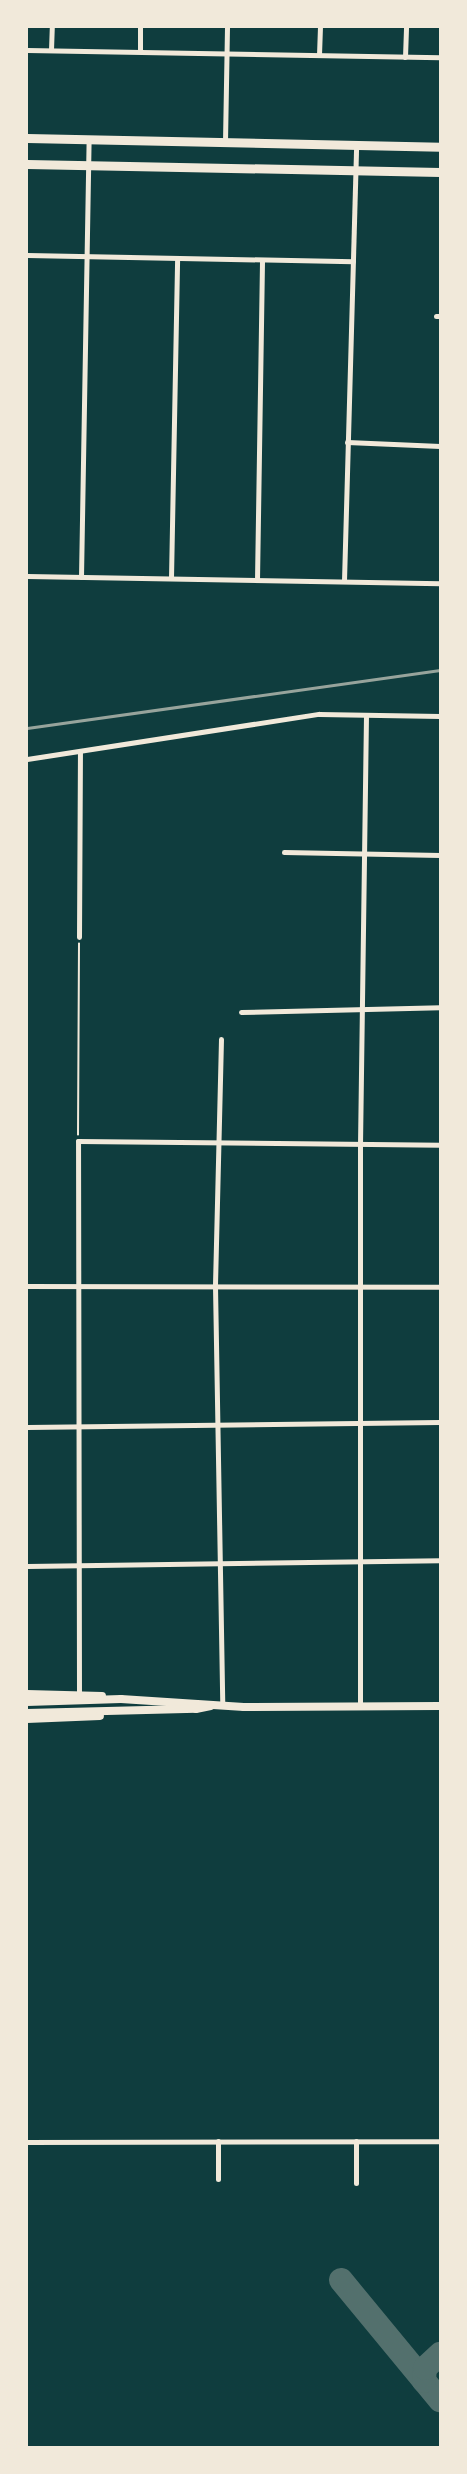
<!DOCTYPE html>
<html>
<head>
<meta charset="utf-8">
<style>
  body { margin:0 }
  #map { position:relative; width:467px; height:2474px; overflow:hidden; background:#0f3d3e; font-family:Figtree,sans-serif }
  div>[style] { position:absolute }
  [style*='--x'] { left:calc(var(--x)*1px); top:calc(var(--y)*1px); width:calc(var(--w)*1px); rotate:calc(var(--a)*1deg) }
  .taxiway>* { height:24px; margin:-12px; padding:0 12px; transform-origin:12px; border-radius:12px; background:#53706d }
  .path>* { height:1.5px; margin:-0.75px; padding:0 0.75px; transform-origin:0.75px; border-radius:0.75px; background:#f1e9da }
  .minor>* { height:5px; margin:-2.5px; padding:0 2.5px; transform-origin:2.5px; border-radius:2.5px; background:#f1e9da }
  .secondary>* { height:8px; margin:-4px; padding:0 4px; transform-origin:4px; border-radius:4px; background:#f1e9da }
  .primary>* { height:9px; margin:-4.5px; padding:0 4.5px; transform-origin:4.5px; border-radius:4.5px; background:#f1e9da }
  .rail>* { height:3px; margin:-1.5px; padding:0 1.5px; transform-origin:1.5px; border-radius:1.5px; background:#97a49c }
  span { translate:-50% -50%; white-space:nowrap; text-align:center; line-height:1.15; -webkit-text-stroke:6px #f1e9da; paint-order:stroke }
  .frame { position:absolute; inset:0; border:28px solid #f1e9da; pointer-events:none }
</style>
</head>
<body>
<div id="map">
  <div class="taxiway">
    <i style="--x:341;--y:2280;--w:156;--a:50.5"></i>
    <i style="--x:424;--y:2381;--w:13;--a:-86"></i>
    <i style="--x:425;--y:2368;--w:21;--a:-43"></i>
  </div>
  <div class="path">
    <i style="--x:78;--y:1135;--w:191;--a:-89.7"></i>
  </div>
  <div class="minor">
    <i style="--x:27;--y:50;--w:413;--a:1"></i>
    <i style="--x:51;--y:50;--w:23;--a:-88"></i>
    <i style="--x:140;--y:51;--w:24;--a:-90"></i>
    <i style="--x:319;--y:55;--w:28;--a:-88"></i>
    <i style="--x:405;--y:57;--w:30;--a:-88"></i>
    <i style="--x:225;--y:142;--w:115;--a:-89"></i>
    <i style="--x:27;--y:255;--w:326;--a:1.1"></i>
    <i style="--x:436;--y:316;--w:4;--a:0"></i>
    <i style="--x:347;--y:442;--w:93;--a:2.5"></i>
    <i style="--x:27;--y:576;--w:413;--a:1"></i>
    <i style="--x:81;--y:577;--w:438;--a:-89"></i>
    <i style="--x:171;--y:578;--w:320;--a:-88.9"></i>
    <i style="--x:257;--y:580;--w:320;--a:-89.1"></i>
    <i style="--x:344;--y:581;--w:436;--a:-88.4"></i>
    <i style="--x:27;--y:759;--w:295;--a:-8.8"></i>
    <i style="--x:319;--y:714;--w:121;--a:0.9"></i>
    <i style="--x:284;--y:852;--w:156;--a:1.1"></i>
    <i style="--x:79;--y:937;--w:185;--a:-89.7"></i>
    <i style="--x:241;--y:1012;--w:199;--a:-1.4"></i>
    <i style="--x:221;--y:1039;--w:247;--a:91.4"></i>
    <i style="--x:215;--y:1286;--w:419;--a:89"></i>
    <i style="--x:27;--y:1286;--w:413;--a:0.1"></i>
    <i style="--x:27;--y:1427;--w:413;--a:-0.7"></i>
    <i style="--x:27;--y:1566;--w:413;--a:-0.8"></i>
    <i style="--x:79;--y:1693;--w:552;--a:-90.1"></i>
    <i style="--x:78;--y:1141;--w:362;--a:0.6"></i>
    <i style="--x:360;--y:1703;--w:558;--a:-90"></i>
    <i style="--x:360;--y:1145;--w:430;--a:-89.2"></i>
    <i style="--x:218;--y:2141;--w:38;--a:90"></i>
    <i style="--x:356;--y:2141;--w:42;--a:90"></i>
    <i style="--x:27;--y:2142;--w:413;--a:-0.1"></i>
  </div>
  <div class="secondary">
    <i style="--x:27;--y:1694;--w:75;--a:1.5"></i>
    <i style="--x:27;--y:1702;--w:94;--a:-1.8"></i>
    <i style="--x:121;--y:1699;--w:123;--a:3.7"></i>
    <i style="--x:244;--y:1707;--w:196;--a:-0.3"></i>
    <i style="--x:27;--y:1713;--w:169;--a:-1.4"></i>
    <i style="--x:196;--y:1709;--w:15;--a:-11"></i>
    <i style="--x:27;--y:1719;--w:73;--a:-2.4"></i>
  </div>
  <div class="primary">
    <i style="--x:27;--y:138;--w:413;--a:1.2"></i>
    <i style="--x:27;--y:164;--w:413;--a:1.1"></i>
  </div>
  <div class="rail">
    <i style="--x:27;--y:728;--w:417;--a:-8"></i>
  </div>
  <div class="frame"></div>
</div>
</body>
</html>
